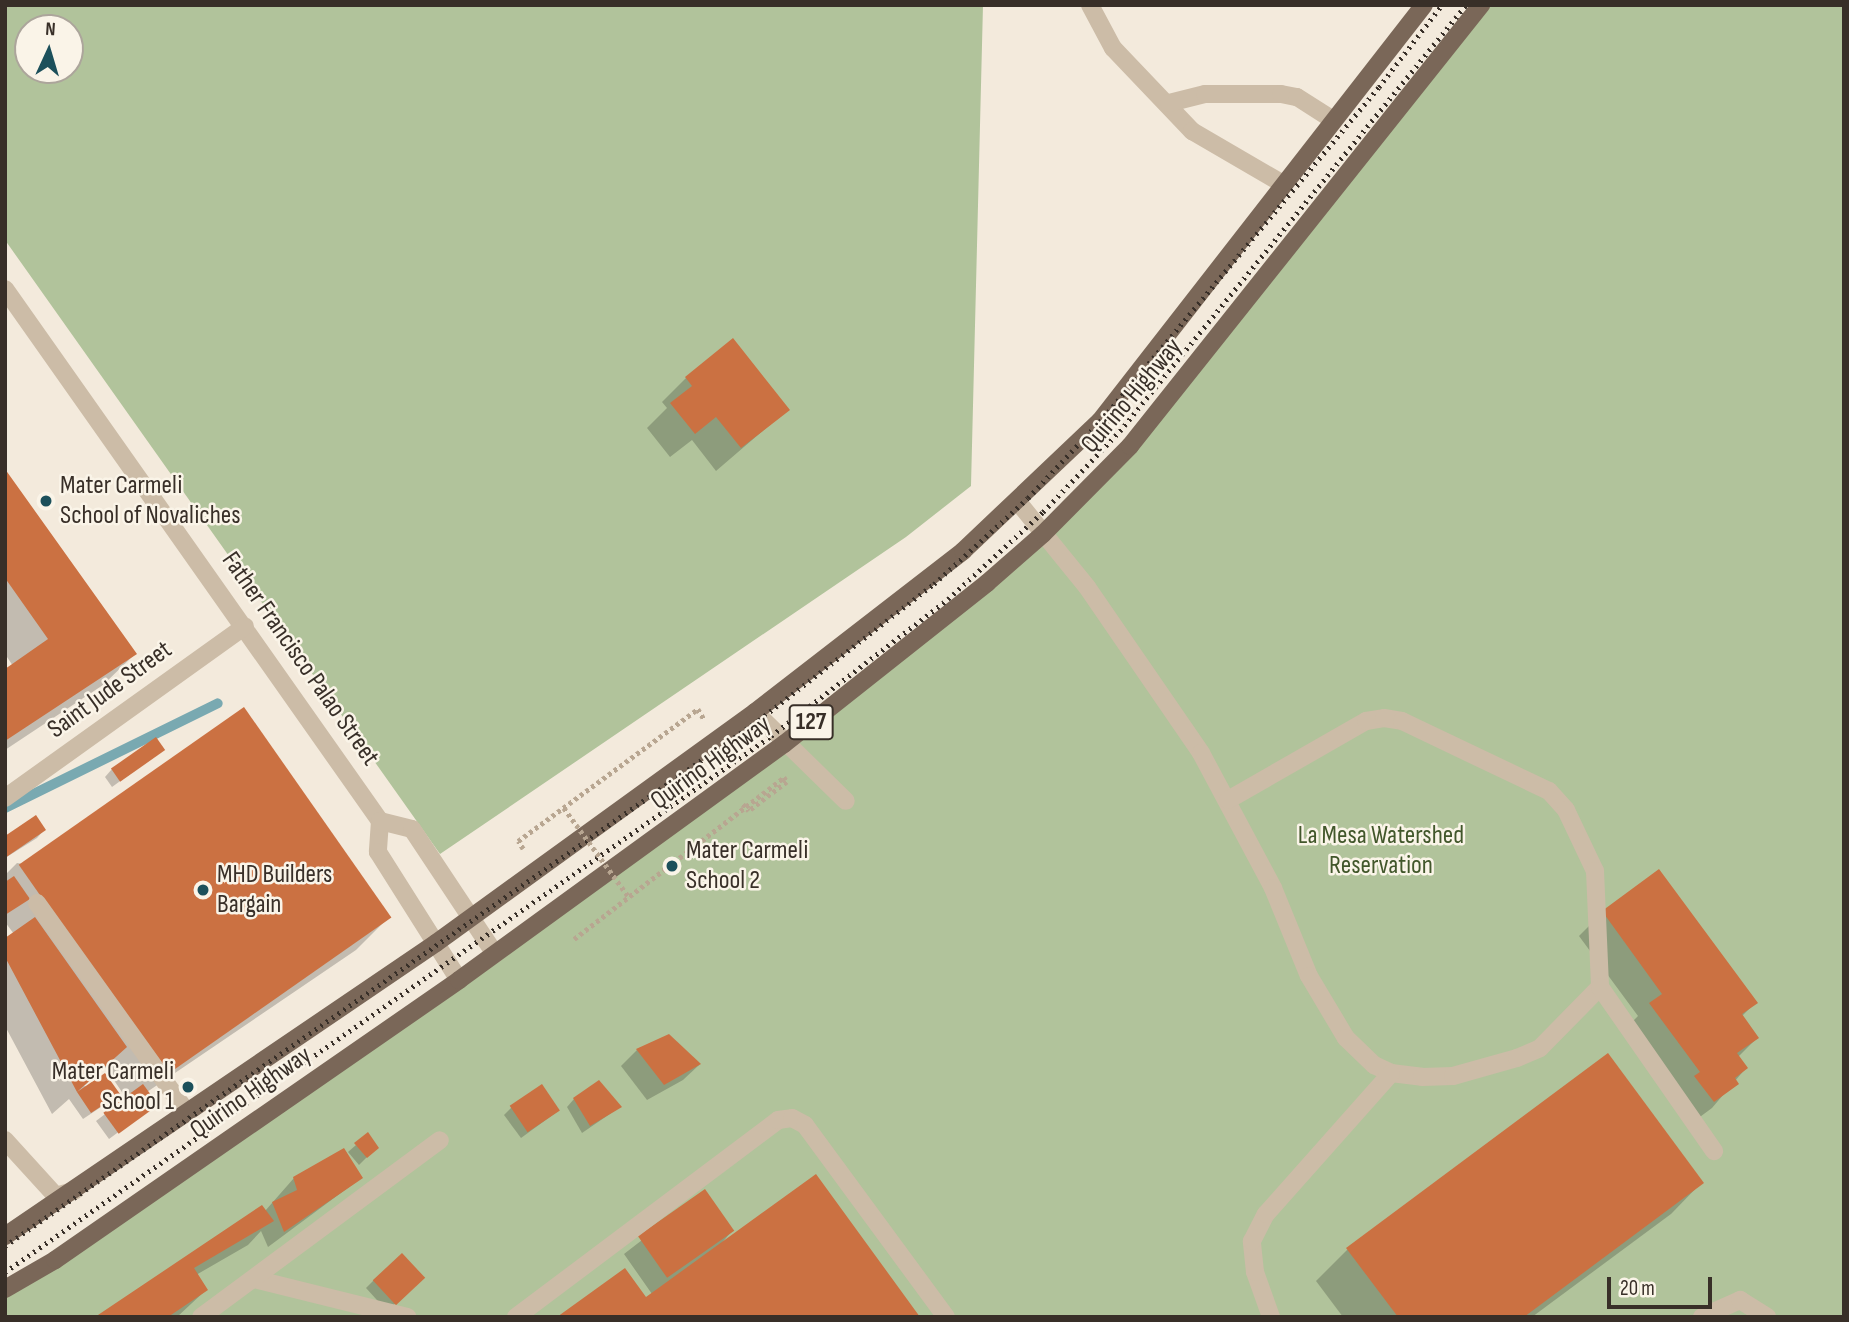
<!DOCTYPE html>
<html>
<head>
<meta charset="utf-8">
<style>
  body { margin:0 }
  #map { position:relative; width:1849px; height:1322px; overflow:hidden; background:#f3eadc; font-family:"Sofia Sans Condensed",sans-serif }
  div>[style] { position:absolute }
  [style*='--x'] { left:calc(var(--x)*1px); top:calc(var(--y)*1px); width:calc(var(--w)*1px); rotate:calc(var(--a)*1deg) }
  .green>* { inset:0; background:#b1c39b }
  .shadow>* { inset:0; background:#0003 }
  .stream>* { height:10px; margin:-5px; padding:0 5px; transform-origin:5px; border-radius:5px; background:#79a9b1 }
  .building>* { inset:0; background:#cb7142; transform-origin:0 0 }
  .path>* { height:4.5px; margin-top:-2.25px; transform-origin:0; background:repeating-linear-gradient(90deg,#b8a691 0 3.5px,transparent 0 7px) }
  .minor>* { height:18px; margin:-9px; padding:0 9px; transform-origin:9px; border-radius:9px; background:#ccbca7 }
  .major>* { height:18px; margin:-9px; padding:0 9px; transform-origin:9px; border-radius:9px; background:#7a6758 }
  .rail>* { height:5px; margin-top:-2.5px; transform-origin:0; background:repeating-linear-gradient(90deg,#382f28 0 2px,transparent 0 7px) }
  .path-bridge>* { height:4.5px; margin-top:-2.25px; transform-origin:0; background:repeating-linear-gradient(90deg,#b8a691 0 3.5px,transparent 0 7px) }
  .dots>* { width:19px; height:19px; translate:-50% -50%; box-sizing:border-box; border:4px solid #faf4e8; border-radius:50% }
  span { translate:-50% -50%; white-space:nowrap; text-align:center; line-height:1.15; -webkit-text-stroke:5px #faf4e8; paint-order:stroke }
  .shield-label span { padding:2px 5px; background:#faf4e8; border:2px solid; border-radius:5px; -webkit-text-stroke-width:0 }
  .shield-label { font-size:24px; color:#382f28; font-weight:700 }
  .street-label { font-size:26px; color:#382f28 }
  .poi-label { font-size:26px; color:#382f28 }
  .left { translate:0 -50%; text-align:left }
  .right { translate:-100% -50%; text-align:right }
  .park-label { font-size:26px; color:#42572b }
  .frame { position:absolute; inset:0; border:7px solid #382f28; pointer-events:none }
  .north { position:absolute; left:14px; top:14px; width:70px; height:70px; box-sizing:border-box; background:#faf4e8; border:2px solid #aca59b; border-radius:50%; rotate:4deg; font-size:19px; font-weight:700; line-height:28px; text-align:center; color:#382f28 }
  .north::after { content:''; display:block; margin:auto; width:24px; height:32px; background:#1c505b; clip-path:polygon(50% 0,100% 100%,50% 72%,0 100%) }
  .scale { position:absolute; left:1607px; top:1277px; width:105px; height:32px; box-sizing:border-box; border:4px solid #382f28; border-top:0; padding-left:9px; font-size:21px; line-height:24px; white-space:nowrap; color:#382f28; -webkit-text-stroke:5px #faf4e8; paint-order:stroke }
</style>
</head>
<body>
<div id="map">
  <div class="green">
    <i style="clip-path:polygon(evenodd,5px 5px,983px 5px,971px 486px,906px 537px,440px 854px,5px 240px,5px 5px,28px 28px,70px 28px,70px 70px,28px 70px,28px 28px)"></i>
    <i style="clip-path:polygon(1481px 5px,1844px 5px,1844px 1317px,5px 1317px,5px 1289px,459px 980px,959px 607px,1130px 446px)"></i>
  </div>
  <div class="shadow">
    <i style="clip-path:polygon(686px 378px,788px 409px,716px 471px,692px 440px,670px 457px,647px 428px,667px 408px,662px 402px)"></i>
    <i style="clip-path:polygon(5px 471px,135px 654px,103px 685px,5px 750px,5px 671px,13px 666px,5px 654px)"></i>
    <i style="clip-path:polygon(163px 750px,112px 787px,105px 777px,112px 769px)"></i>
    <i style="clip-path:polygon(44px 830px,37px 838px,5px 858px,5px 838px)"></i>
    <i style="clip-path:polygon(17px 863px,387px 919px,356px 950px,147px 1092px,155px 1105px,109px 1139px,96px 1121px,126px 1098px,105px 1067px,84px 1086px,117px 1094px,110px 1101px,83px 1119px,69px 1099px,52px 1114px,5px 1026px,5px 940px,14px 934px,5px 922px,5px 875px)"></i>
    <i style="clip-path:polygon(1603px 912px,1756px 1002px,1741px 1017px,1757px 1038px,1738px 1057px,1746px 1068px,1712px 1108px,1689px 1125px,1626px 1028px,1638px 1016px,1579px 936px)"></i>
    <i style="clip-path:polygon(637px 1050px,699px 1065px,683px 1080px,647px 1100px,621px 1066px)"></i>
    <i style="clip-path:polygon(1607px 1056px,1702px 1182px,1671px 1214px,1532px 1317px,1343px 1317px,1316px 1281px,1347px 1250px)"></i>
    <i style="clip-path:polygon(574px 1099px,620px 1107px,582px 1133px,567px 1107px)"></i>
    <i style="clip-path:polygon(512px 1107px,558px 1111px,521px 1138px,504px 1115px)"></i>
    <i style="clip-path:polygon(356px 1145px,369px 1155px,359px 1165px,348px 1152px)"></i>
    <i style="clip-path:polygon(815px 1177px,917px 1317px,560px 1317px,625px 1270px,645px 1299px,652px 1294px,624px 1254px,704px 1192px,732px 1231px,720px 1245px)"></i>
    <i style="clip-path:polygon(294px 1178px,361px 1178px,268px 1247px,261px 1231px,248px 1245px,196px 1275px,206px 1290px,177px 1317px,98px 1317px,265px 1211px)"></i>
    <i style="clip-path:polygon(374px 1280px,415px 1286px,387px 1311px,366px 1288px)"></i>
  </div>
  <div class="stream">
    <i style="--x:5;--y:808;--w:237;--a:-26.2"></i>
  </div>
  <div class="building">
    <i style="clip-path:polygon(733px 338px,790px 410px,741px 448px,716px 417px,695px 434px,670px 403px,692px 386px,685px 377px)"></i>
    <i style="clip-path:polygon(5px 469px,137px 654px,5px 741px,5px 669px,48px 639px,5px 578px)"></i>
    <i style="left:244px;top:707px;width:257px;height:275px;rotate:55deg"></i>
    <i style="left:156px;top:737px;width:16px;height:55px;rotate:55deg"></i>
    <i style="clip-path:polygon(36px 815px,46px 830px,5px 858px,5px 836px)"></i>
    <i style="clip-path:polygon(1659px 869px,1758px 1003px,1742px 1014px,1759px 1038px,1737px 1053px,1748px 1068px,1735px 1078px,1739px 1084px,1714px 1102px,1694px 1076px,1700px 1072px,1649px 1003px,1662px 994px,1602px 911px)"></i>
    <i style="clip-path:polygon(14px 876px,30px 899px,5px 915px,5px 882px)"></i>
    <i style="clip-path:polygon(35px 917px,127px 1047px,77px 1092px,105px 1073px,120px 1094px,91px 1113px,77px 1092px,5px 957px,5px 938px)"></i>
    <i style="clip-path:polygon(669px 1034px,701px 1064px,664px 1085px,636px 1049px)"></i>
    <i style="clip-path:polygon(1608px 1053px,1704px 1183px,1524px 1317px,1398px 1317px,1346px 1248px)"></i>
    <i style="clip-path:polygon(599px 1080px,622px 1107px,590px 1126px,573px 1098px)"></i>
    <i style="left:143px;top:1084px;width:26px;height:49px;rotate:54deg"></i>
    <i style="left:542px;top:1084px;width:32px;height:39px;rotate:56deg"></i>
    <i style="clip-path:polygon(368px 1132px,379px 1148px,367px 1158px,354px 1143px)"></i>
    <i style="clip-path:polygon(344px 1148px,363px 1178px,284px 1232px,272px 1202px,297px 1190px,293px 1177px)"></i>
    <i style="clip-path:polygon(816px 1174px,920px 1317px,557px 1317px,625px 1268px,646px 1297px)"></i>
    <i style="left:705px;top:1189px;width:51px;height:82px;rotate:55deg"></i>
    <i style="clip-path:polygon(262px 1205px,274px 1221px,194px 1268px,208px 1290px,168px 1317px,95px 1317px)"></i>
    <i style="left:402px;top:1253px;width:34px;height:40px;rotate:47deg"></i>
  </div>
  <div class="path">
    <i style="--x:743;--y:804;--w:9;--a:49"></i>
    <i style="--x:523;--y:849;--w:9;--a:-122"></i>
    <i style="--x:518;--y:841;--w:223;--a:-36.3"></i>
    <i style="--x:698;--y:709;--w:12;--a:59"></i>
  </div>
  <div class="minor">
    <i style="--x:1090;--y:5;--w:49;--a:61.9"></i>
    <i style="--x:1113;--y:48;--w:115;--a:46.4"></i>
    <i style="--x:1192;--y:131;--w:105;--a:30.2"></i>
    <i style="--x:1169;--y:103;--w:37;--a:-14"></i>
    <i style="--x:1205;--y:94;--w:76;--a:0"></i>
    <i style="--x:1281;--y:94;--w:16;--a:11"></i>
    <i style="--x:1297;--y:97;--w:43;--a:32.6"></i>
    <i style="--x:5;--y:289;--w:651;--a:54.82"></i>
    <i style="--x:380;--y:821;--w:31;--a:94"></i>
    <i style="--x:378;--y:852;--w:151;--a:57.7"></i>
    <i style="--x:1018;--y:502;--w:109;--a:50.9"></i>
    <i style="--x:1087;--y:587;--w:201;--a:55.5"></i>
    <i style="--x:1201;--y:753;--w:153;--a:61.9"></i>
    <i style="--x:1273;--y:888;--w:95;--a:67.8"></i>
    <i style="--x:1309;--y:976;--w:72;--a:59.2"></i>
    <i style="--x:1346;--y:1038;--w:39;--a:44"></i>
    <i style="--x:1374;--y:1065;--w:19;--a:25"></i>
    <i style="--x:1391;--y:1073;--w:31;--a:7"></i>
    <i style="--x:1422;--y:1077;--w:31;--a:-2"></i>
    <i style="--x:1453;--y:1076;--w:66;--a:-15.7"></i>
    <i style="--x:1517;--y:1058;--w:25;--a:-23"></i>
    <i style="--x:1540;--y:1048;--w:86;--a:-45.5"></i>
    <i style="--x:755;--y:712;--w:127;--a:44.4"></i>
    <i style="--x:5;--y:798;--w:295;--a:-35.6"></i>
    <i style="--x:1228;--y:800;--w:159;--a:-29.8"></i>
    <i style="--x:1366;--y:721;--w:18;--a:-9"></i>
    <i style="--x:1384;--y:718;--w:18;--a:9"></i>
    <i style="--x:1402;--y:721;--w:163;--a:25.5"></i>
    <i style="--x:1549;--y:791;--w:25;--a:48"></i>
    <i style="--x:1566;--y:810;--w:68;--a:64.6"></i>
    <i style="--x:1595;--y:871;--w:116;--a:87.5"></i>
    <i style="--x:1600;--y:987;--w:200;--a:55.2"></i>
    <i style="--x:380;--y:821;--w:33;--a:14"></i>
    <i style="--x:412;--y:829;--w:150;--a:56.4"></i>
    <i style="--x:37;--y:903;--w:259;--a:54.4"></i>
    <i style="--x:5;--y:1140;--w:76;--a:47.7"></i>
    <i style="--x:56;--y:1196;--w:19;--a:-16"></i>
    <i style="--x:254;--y:1279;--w:158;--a:13.9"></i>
    <i style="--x:201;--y:1317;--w:297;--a:-36.5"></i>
    <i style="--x:516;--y:1317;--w:328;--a:-36.9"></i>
    <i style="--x:778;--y:1120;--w:14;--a:-8"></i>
    <i style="--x:792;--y:1118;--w:15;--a:28"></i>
    <i style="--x:805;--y:1125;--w:238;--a:53.7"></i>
    <i style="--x:1271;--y:1317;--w:48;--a:-109.6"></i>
    <i style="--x:1255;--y:1272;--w:31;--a:-96"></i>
    <i style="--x:1252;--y:1241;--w:30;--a:-63"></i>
    <i style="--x:1266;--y:1214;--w:188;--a:-48.4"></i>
    <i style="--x:1702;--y:1317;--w:42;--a:-24.1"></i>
    <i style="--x:1740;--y:1300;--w:32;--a:32"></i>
  </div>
  <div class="major">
    <i style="--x:5;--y:1236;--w:521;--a:-34.21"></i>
    <i style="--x:436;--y:943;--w:394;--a:-35.9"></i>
    <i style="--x:755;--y:712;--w:263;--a:-37.7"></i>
    <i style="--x:963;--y:551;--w:189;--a:-43.5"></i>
    <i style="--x:1100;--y:421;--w:527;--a:-52.09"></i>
    <i style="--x:5;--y:1289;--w:58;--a:-30.1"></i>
    <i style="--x:55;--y:1260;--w:492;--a:-34.7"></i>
    <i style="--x:459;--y:980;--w:402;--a:-36"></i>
    <i style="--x:784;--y:744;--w:259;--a:-38.4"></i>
    <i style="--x:987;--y:583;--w:74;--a:-41.2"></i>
    <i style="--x:1043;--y:534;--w:124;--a:-45.3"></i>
    <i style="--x:1130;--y:446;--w:564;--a:-51.48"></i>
  </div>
  <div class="rail">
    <i style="--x:5;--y:1246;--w:919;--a:-34.9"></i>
    <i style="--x:759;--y:720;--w:222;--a:-37.9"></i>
    <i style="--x:934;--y:584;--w:127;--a:-42.5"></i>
    <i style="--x:1028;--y:498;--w:111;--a:-46.8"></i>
    <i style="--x:1104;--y:417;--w:430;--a:-50.2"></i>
    <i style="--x:1379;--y:87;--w:103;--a:-52.5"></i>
    <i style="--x:5;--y:1272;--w:935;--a:-34.98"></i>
    <i style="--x:771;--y:736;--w:224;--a:-37.7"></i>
    <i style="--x:948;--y:599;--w:129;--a:-42.5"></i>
    <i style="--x:1043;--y:512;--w:112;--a:-46.5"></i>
    <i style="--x:1120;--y:431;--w:549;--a:-50.92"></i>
  </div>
  <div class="path-bridge">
    <i style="--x:564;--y:808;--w:110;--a:53.9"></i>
    <i style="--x:574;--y:939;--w:265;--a:-37.6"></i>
    <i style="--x:784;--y:777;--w:6;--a:59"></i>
    <i style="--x:787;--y:782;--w:48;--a:142.7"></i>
  </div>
  <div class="dots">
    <i style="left:46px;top:501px;background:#1c505b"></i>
    <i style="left:672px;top:866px;background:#1c505b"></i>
    <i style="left:203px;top:890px;background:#1c505b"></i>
    <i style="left:188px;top:1087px;background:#1c505b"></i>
  </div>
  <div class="shield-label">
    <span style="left:811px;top:722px">127</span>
  </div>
  <div class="street-label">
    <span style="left:1132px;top:396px;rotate:-50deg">Quirino Highway</span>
    <span style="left:300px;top:659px;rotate:55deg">Father Francisco Palao Street</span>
    <span style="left:110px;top:690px;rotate:-36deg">Saint Jude Street</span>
    <span style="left:711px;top:763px;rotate:-36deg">Quirino Highway</span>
    <span style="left:251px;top:1093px;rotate:-35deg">Quirino Highway</span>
  </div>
  <div class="poi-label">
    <span class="left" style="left:60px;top:501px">Mater Carmeli<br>School of Novaliches</span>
    <span class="left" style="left:686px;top:866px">Mater Carmeli<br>School 2</span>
    <span class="left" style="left:217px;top:890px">MHD Builders<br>Bargain</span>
    <span class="right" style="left:174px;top:1087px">Mater Carmeli<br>School 1</span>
  </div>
  <div class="park-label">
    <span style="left:1381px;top:851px">La Mesa Watershed<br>Reservation</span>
  </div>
  <div class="frame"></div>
  <div class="north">N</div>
  <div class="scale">20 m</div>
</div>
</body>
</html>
